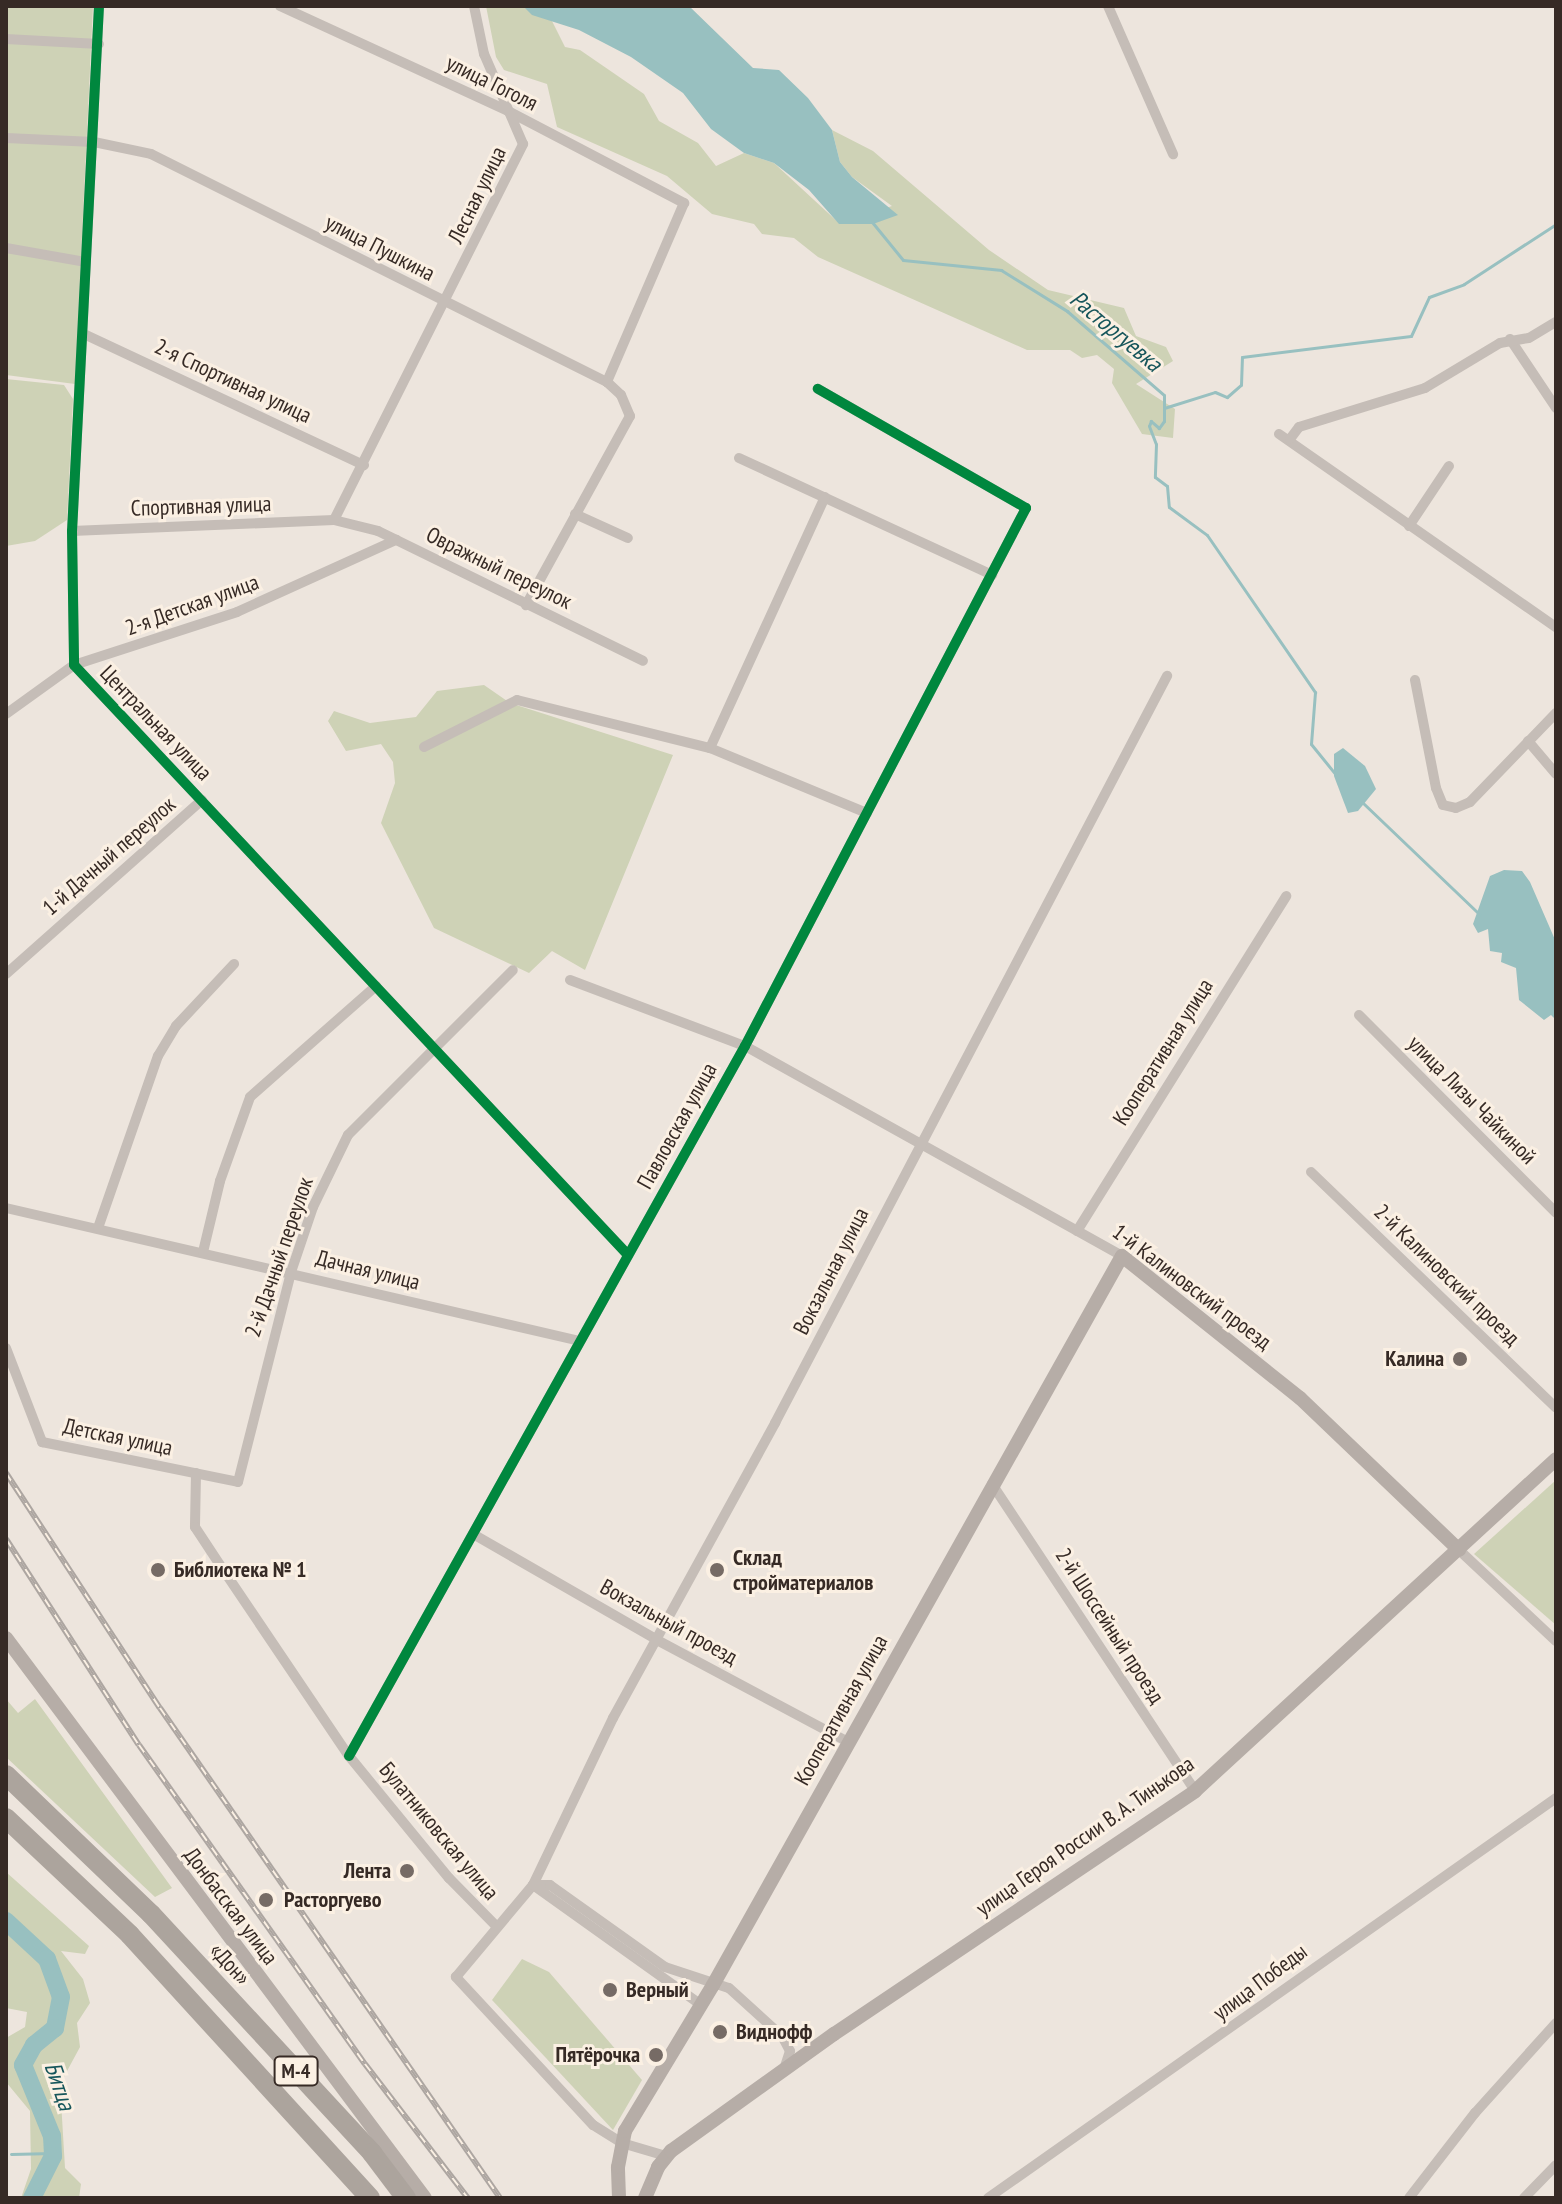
<!DOCTYPE html>
<html>
<head>
<meta charset="utf-8">
<style>
  body { margin:0 }
  #map { position:relative; width:1562px; height:2204px; overflow:hidden; background:#ede5dd; font-family:"PT Sans Narrow",sans-serif }
  div>[style] { position:absolute }
  [style*='--x'] { left:calc(var(--x)*1px); top:calc(var(--y)*1px); width:calc(var(--w)*1px); rotate:calc(var(--a)*1deg) }
  .green>* { inset:0; background:#ced2b6 }
  .water>* { inset:0; background:#98c0c0 }
  .stream>* { height:3px; margin:-1.5px; padding:0 1.5px; transform-origin:1.5px; border-radius:1.5px; background:#98c0c0 }
  .river>* { height:18px; margin:-9px; padding:0 9px; transform-origin:9px; border-radius:9px; background:#98c0c0 }
  .street>* { height:10px; margin:-5px; padding:0 5px; transform-origin:5px; border-radius:5px; background:#c5bdb7 }
  .secondary>* { height:14px; margin:-7px; padding:0 7px; transform-origin:7px; border-radius:7px; background:#b6ada7 }
  .highway>* { height:20px; margin:-10px; padding:0 10px; transform-origin:10px; border-radius:10px; background:#aca49d }
  .rail>* { height:6px; margin-top:-3px; transform-origin:0; background:repeating-linear-gradient(90deg,#fbf0e3 0 9px,#ada6a1 0 18px); box-sizing:border-box; border-block:2px solid #ada6a1 }
  .cycleway>* { height:10px; margin:-5px; padding:0 5px; transform-origin:5px; border-radius:5px; background:#00873e }
  .dots>* { width:22px; height:22px; translate:-50% -50%; box-sizing:border-box; border:4px solid #fbf0e3; border-radius:50% }
  span { translate:-50% -50%; white-space:nowrap; text-align:center; line-height:1.15; -webkit-text-stroke:6px #fbf0e3; paint-order:stroke }
  .shield-label span { padding:2px 6px; background:#fbf0e3; border:2px solid; border-radius:6px; -webkit-text-stroke-width:0 }
  .shield-label { font-size:20px; color:#362a25; font-weight:700 }
  .street-label { font-size:22px; color:#362a25 }
  .poi-label { font-size:22px; color:#362a25; font-weight:700 }
  .right { translate:-100% -50%; text-align:right }
  .left { translate:0 -50%; text-align:left }
  .water-label { font-size:24px; color:#17565b; font-style:italic }
  .frame { position:absolute; inset:0; border:8px solid #362a25; pointer-events:none }
</style>
</head>
<body>
<div id="map">
  <div class="green">
    <i style="clip-path:polygon(6px 6px,93px 6px,75px 384px,6px 375px)"></i>
    <i style="clip-path:polygon(486px 6px,523px 6px,552px 21px,565px 47px,580px 50px,644px 94px,659px 121px,698px 143px,716px 166px,744px 153px,774px 163px,840px 224px,892px 206px,852px 177px,840px 162px,832px 130px,873px 151px,989px 250px,1048px 290px,1124px 308px,1136px 336px,1166px 347px,1173px 361px,1136px 384px,1175px 409px,1173px 438px,1142px 434px,1112px 383px,1114px 369px,1097px 355px,1082px 358px,1070px 350px,1027px 350px,818px 257px,794px 238px,762px 234px,754px 224px,712px 214px,667px 176px,557px 127px,547px 84px,504px 70px,496px 57px)"></i>
    <i style="clip-path:polygon(6px 379px,64px 385px,73px 399px,67px 520px,35px 541px,6px 546px)"></i>
    <i style="clip-path:polygon(484px 685px,510px 703px,673px 755px,585px 970px,552px 951px,529px 973px,434px 928px,381px 823px,395px 783px,393px 762px,381px 744px,346px 751px,328px 721px,334px 711px,370px 723px,416px 717px,437px 691px)"></i>
    <i style="clip-path:polygon(1556px 1480px,1556px 1625px,1474px 1554px)"></i>
    <i style="clip-path:polygon(6px 1699px,18px 1713px,35px 1699px,172px 1888px,155px 1897px,6px 1757px)"></i>
    <i style="clip-path:polygon(6px 1872px,89px 1946px,85px 1954px,61px 1951px,83px 1979px,90px 2003px,77px 2023px,80px 2047px,60px 2084px,65px 2168px,81px 2184px,79px 2198px,21px 2198px,31px 2169px,30px 2111px,6px 2082px,6px 2038px,25px 2027px,27px 2012px,6px 2008px)"></i>
    <i style="clip-path:polygon(522px 1959px,549px 1972px,642px 2080px,613px 2130px,492px 2000px)"></i>
  </div>
  <div class="water">
    <i style="clip-path:polygon(523px 6px,689px 6px,753px 68px,779px 70px,808px 98px,832px 130px,840px 162px,852px 177px,898px 215px,873px 224px,839px 224px,809px 190px,774px 163px,744px 153px,711px 129px,683px 93px,631px 57px,579px 30px,532px 15px)"></i>
    <i style="clip-path:polygon(1343px 748px,1365px 766px,1376px 789px,1358px 811px,1348px 813px,1334px 776px,1334px 754px)"></i>
    <i style="clip-path:polygon(1504px 870px,1522px 871px,1530px 882px,1556px 942px,1556px 1020px,1551px 1015px,1544px 1020px,1519px 1000px,1516px 968px,1501px 962px,1502px 953px,1490px 951px,1488px 929px,1478px 933px,1473px 924px,1490px 876px)"></i>
  </div>
  <div class="stream">
    <i style="--x:872;--y:222;--w:49;--a:50.8"></i>
    <i style="--x:903;--y:260;--w:99;--a:5.8"></i>
    <i style="--x:1001;--y:270;--w:78;--a:31.8"></i>
    <i style="--x:1067;--y:311;--w:128;--a:40.9"></i>
    <i style="--x:1164;--y:395;--w:26;--a:90"></i>
    <i style="--x:1164;--y:421;--w:9;--a:126"></i>
    <i style="--x:1159;--y:428;--w:11;--a:-139"></i>
    <i style="--x:1151;--y:421;--w:5;--a:112"></i>
    <i style="--x:1149;--y:426;--w:19;--a:69"></i>
    <i style="--x:1156;--y:444;--w:33;--a:92"></i>
    <i style="--x:1155;--y:477;--w:15;--a:37"></i>
    <i style="--x:1167;--y:486;--w:21;--a:85"></i>
    <i style="--x:1169;--y:507;--w:47;--a:36.4"></i>
    <i style="--x:1207;--y:535;--w:191;--a:55.5"></i>
    <i style="--x:1315;--y:692;--w:52;--a:94.4"></i>
    <i style="--x:1311;--y:744;--w:40;--a:51"></i>
    <i style="--x:1164;--y:408;--w:53;--a:-17.4"></i>
    <i style="--x:1215;--y:392;--w:13;--a:23"></i>
    <i style="--x:1227;--y:397;--w:18;--a:-41"></i>
    <i style="--x:1241;--y:385;--w:28;--a:-88"></i>
    <i style="--x:1242;--y:357;--w:170;--a:-7.1"></i>
    <i style="--x:1411;--y:336;--w:43;--a:-65.2"></i>
    <i style="--x:1429;--y:297;--w:37;--a:-20"></i>
    <i style="--x:1464;--y:284;--w:110;--a:-33.1"></i>
    <i style="--x:1363;--y:803;--w:161;--a:43.7"></i>
    <i style="--x:11;--y:2154;--w:42;--a:-1.4"></i>
  </div>
  <div class="river">
    <i style="--x:6;--y:1921;--w:56;--a:42.8"></i>
    <i style="--x:47;--y:1959;--w:40;--a:69.8"></i>
    <i style="--x:61;--y:1997;--w:32;--a:101"></i>
    <i style="--x:55;--y:2028;--w:27;--a:141"></i>
    <i style="--x:34;--y:2045;--w:23;--a:119"></i>
    <i style="--x:23;--y:2065;--w:77;--a:67.8"></i>
    <i style="--x:52;--y:2136;--w:20;--a:87"></i>
    <i style="--x:53;--y:2156;--w:47;--a:116.6"></i>
  </div>
  <div class="street">
    <i style="--x:99;--y:6;--w:526;--a:92.94"></i>
    <i style="--x:72;--y:531;--w:134;--a:89.1"></i>
    <i style="--x:74;--y:665;--w:809;--a:46.8"></i>
    <i style="--x:280;--y:6;--w:251;--a:24.7"></i>
    <i style="--x:508;--y:111;--w:199;--a:27.6"></i>
    <i style="--x:684;--y:203;--w:195;--a:113.3"></i>
    <i style="--x:1108;--y:6;--w:162;--a:66.3"></i>
    <i style="--x:6;--y:39;--w:93;--a:3.1"></i>
    <i style="--x:6;--y:138;--w:88;--a:2.6"></i>
    <i style="--x:94;--y:142;--w:58;--a:11.9"></i>
    <i style="--x:151;--y:154;--w:510;--a:26.57"></i>
    <i style="--x:607;--y:382;--w:19;--a:43"></i>
    <i style="--x:621;--y:395;--w:23;--a:67"></i>
    <i style="--x:630;--y:416;--w:216;--a:118.8"></i>
    <i style="--x:6;--y:248;--w:80;--a:10"></i>
    <i style="--x:86;--y:335;--w:307;--a:25.1"></i>
    <i style="--x:1510;--y:339;--w:83;--a:56.3"></i>
    <i style="--x:1279;--y:434;--w:338;--a:34.9"></i>
    <i style="--x:1290;--y:439;--w:15;--a:-53"></i>
    <i style="--x:1299;--y:427;--w:132;--a:-17.2"></i>
    <i style="--x:1425;--y:388;--w:87;--a:-31"></i>
    <i style="--x:1500;--y:343;--w:29;--a:-10"></i>
    <i style="--x:1529;--y:338;--w:31;--a:-31"></i>
    <i style="--x:739;--y:458;--w:279;--a:24.8"></i>
    <i style="--x:575;--y:514;--w:58;--a:24.4"></i>
    <i style="--x:334;--y:520;--w:45;--a:14"></i>
    <i style="--x:378;--y:531;--w:295;--a:26.1"></i>
    <i style="--x:1409;--y:526;--w:72;--a:-56.3"></i>
    <i style="--x:72;--y:531;--w:262;--a:-2.4"></i>
    <i style="--x:334;--y:520;--w:421;--a:-63.3"></i>
    <i style="--x:523;--y:144;--w:98;--a:-113.4"></i>
    <i style="--x:484;--y:54;--w:49;--a:-101.8"></i>
    <i style="--x:1415;--y:680;--w:110;--a:79"></i>
    <i style="--x:1436;--y:788;--w:18;--a:68"></i>
    <i style="--x:1443;--y:805;--w:13;--a:13"></i>
    <i style="--x:1456;--y:808;--w:15;--a:-23"></i>
    <i style="--x:1470;--y:802;--w:124;--a:-46"></i>
    <i style="--x:6;--y:714;--w:84;--a:-35.8"></i>
    <i style="--x:74;--y:665;--w:171;--a:-18"></i>
    <i style="--x:237;--y:612;--w:175;--a:-24.4"></i>
    <i style="--x:1528;--y:741;--w:43;--a:49.7"></i>
    <i style="--x:424;--y:747;--w:104;--a:-26.8"></i>
    <i style="--x:517;--y:700;--w:199;--a:14"></i>
    <i style="--x:710;--y:748;--w:170;--a:22.5"></i>
    <i style="--x:710;--y:748;--w:276;--a:-65.4"></i>
    <i style="--x:6;--y:974;--w:262;--a:-41.6"></i>
    <i style="--x:570;--y:980;--w:187;--a:20.7"></i>
    <i style="--x:745;--y:1046;--w:432;--a:29.1"></i>
    <i style="--x:1359;--y:1015;--w:279;--a:45.1"></i>
    <i style="--x:1311;--y:1172;--w:340;--a:43.9"></i>
    <i style="--x:6;--y:1208;--w:589;--a:13.05"></i>
    <i style="--x:98;--y:1228;--w:182;--a:-70.8"></i>
    <i style="--x:158;--y:1056;--w:35;--a:-59"></i>
    <i style="--x:176;--y:1026;--w:85;--a:-46.9"></i>
    <i style="--x:1077;--y:1231;--w:395;--a:-58"></i>
    <i style="--x:203;--y:1252;--w:73;--a:-76.5"></i>
    <i style="--x:220;--y:1181;--w:89;--a:-70.3"></i>
    <i style="--x:250;--y:1097;--w:168;--a:-41.4"></i>
    <i style="--x:6;--y:1348;--w:101;--a:69"></i>
    <i style="--x:42;--y:1442;--w:200;--a:11.5"></i>
    <i style="--x:238;--y:1482;--w:217;--a:-75.8"></i>
    <i style="--x:291;--y:1272;--w:69;--a:-71.3"></i>
    <i style="--x:313;--y:1207;--w:80;--a:-64.1"></i>
    <i style="--x:348;--y:1135;--w:233;--a:-45"></i>
    <i style="--x:196;--y:1473;--w:54;--a:91.1"></i>
    <i style="--x:195;--y:1527;--w:49;--a:56.6"></i>
    <i style="--x:222;--y:1568;--w:227;--a:56"></i>
    <i style="--x:349;--y:1756;--w:158;--a:50.7"></i>
    <i style="--x:449;--y:1878;--w:67;--a:45.6"></i>
    <i style="--x:992;--y:1484;--w:368;--a:56.5"></i>
    <i style="--x:473;--y:1534;--w:212;--a:29.9"></i>
    <i style="--x:657;--y:1640;--w:217;--a:28.1"></i>
    <i style="--x:1459;--y:1550;--w:133;--a:43.2"></i>
    <i style="--x:349;--y:1756;--w:813;--a:-60.85"></i>
    <i style="--x:745;--y:1046;--w:607;--a:-62.42"></i>
    <i style="--x:1026;--y:508;--w:240;--a:-150.2"></i>
    <i style="--x:533;--y:1885;--w:185;--a:-64.4"></i>
    <i style="--x:613;--y:1718;--w:337;--a:-61.2"></i>
    <i style="--x:775;--y:1423;--w:844;--a:-62.31"></i>
    <i style="--x:533;--y:1885;--w:206;--a:35.5"></i>
    <i style="--x:666;--y:2156;--w:46;--a:-163.5"></i>
    <i style="--x:622;--y:2143;--w:34;--a:-148"></i>
    <i style="--x:593;--y:2125;--w:202;--a:-132.8"></i>
    <i style="--x:456;--y:1977;--w:120;--a:-50.1"></i>
    <i style="--x:533;--y:1885;--w:17;--a:0"></i>
    <i style="--x:550;--y:1885;--w:141;--a:35.5"></i>
    <i style="--x:665;--y:1967;--w:67;--a:18.2"></i>
    <i style="--x:729;--y:1988;--w:72;--a:42.2"></i>
    <i style="--x:782;--y:2036;--w:17;--a:62"></i>
    <i style="--x:790;--y:2051;--w:19;--a:108"></i>
    <i style="--x:988;--y:2198;--w:695;--a:-35.15"></i>
    <i style="--x:1409;--y:2198;--w:108;--a:-52.2"></i>
    <i style="--x:1475;--y:2113;--w:121;--a:-48"></i>
    <i style="--x:1524;--y:2198;--w:46;--a:-45.9"></i>
  </div>
  <div class="secondary">
    <i style="--x:6;--y:1638;--w:699;--a:53.2"></i>
    <i style="--x:619;--y:2198;--w:31;--a:-92"></i>
    <i style="--x:618;--y:2167;--w:37;--a:-79"></i>
    <i style="--x:625;--y:2131;--w:170;--a:-58.9"></i>
    <i style="--x:713;--y:1985;--w:836;--a:-60.71"></i>
    <i style="--x:1122;--y:1256;--w:228;--a:38.6"></i>
    <i style="--x:1300;--y:1398;--w:220;--a:43.7"></i>
    <i style="--x:645;--y:2198;--w:34;--a:-67"></i>
    <i style="--x:658;--y:2167;--w:21;--a:-51"></i>
    <i style="--x:671;--y:2151;--w:201;--a:-35.7"></i>
    <i style="--x:834;--y:2034;--w:435;--a:-33.9"></i>
    <i style="--x:1195;--y:1791;--w:490;--a:-42.6"></i>
  </div>
  <div class="highway">
    <i style="--x:6;--y:1775;--w:201;--a:43.8"></i>
    <i style="--x:151;--y:1914;--w:326;--a:47.2"></i>
    <i style="--x:372;--y:2153;--w:56;--a:52.9"></i>
    <i style="--x:6;--y:1818;--w:170;--a:43.3"></i>
    <i style="--x:130;--y:1935;--w:356;--a:47.6"></i>
  </div>
  <div class="rail">
    <i style="--x:6;--y:1473;--w:281;--a:56.8"></i>
    <i style="--x:160;--y:1708;--w:596;--a:55.24"></i>
    <i style="--x:6;--y:1539;--w:245;--a:57.2"></i>
    <i style="--x:139;--y:1745;--w:391;--a:54.7"></i>
    <i style="--x:365;--y:2064;--w:169;--a:52.5"></i>
  </div>
  <div class="cycleway">
    <i style="--x:99;--y:6;--w:526;--a:92.94"></i>
    <i style="--x:72;--y:531;--w:134;--a:89.1"></i>
    <i style="--x:74;--y:665;--w:809;--a:46.8"></i>
    <i style="--x:349;--y:1756;--w:813;--a:-60.85"></i>
    <i style="--x:745;--y:1046;--w:607;--a:-62.42"></i>
    <i style="--x:1026;--y:508;--w:240;--a:-150.2"></i>
  </div>
  <div class="dots">
    <i style="left:1460px;top:1359px;background:#766b65"></i>
    <i style="left:158px;top:1570px;background:#766b65"></i>
    <i style="left:717px;top:1570px;background:#766b65"></i>
    <i style="left:407px;top:1871px;background:#766b65"></i>
    <i style="left:266px;top:1900px;background:#766b65"></i>
    <i style="left:610px;top:1990px;background:#766b65"></i>
    <i style="left:720px;top:2032px;background:#766b65"></i>
    <i style="left:656px;top:2055px;background:#766b65"></i>
  </div>
  <div class="shield-label">
    <span style="left:296px;top:2071px">М-4</span>
  </div>
  <div class="street-label">
    <span style="left:492px;top:83px;rotate:26deg">улица Гоголя</span>
    <span style="left:477px;top:195px;rotate:-64deg">Лесная улица</span>
    <span style="left:380px;top:248px;rotate:27deg">улица Пушкина</span>
    <span style="left:233px;top:381px;rotate:25deg">2-я Спортивная улица</span>
    <span style="left:201px;top:506px;rotate:-2deg">Спортивная улица</span>
    <span style="left:499px;top:568px;rotate:26deg">Овражный переулок</span>
    <span style="left:192px;top:605px;rotate:-20deg">2-я Детская улица</span>
    <span style="left:156px;top:723px;rotate:46deg">Центральная улица</span>
    <span style="left:109px;top:856px;rotate:-41deg">1-й Дачный переулок</span>
    <span style="left:1163px;top:1052px;rotate:-58deg">Кооперативная улица</span>
    <span style="left:1472px;top:1100px;rotate:45deg">улица Лизы Чайкиной</span>
    <span style="left:677px;top:1126px;rotate:-61deg">Павловская улица</span>
    <span style="left:279px;top:1257px;rotate:-71deg">2-й Дачный переулок</span>
    <span style="left:368px;top:1270px;rotate:14deg">Дачная улица</span>
    <span style="left:831px;top:1271px;rotate:-63deg">Вокзальная улица</span>
    <span style="left:1447px;top:1275px;rotate:44deg">2-й Калиновский проезд</span>
    <span style="left:1192px;top:1287px;rotate:37deg">1-й Калиновский проезд</span>
    <span style="left:118px;top:1437px;rotate:12deg">Детская улица</span>
    <span style="left:669px;top:1622px;rotate:29deg">Вокзальный проезд</span>
    <span style="left:1110px;top:1626px;rotate:57deg">2-й Шоссейный проезд</span>
    <span style="left:841px;top:1710px;rotate:-61deg">Кооперативная улица</span>
    <span style="left:439px;top:1831px;rotate:50deg">Булатниковская улица</span>
    <span style="left:1085px;top:1836px;rotate:-35deg">улица Героя России В. А. Тинькова</span>
    <span style="left:231px;top:1906px;rotate:53deg">Донбасская улица</span>
    <span style="left:230px;top:1964px;rotate:47deg">«Дон»</span>
    <span style="left:1260px;top:1982px;rotate:-37deg">улица Победы</span>
  </div>
  <div class="poi-label">
    <span class="right" style="left:1444px;top:1359px">Калина</span>
    <span class="left" style="left:733px;top:1570px">Склад<br>стройматериалов</span>
    <span class="left" style="left:174px;top:1570px">Библиотека № 1</span>
    <span class="right" style="left:391px;top:1871px">Лента</span>
    <span class="left" style="left:284px;top:1900px">Расторгуево</span>
    <span class="left" style="left:626px;top:1990px">Верный</span>
    <span class="left" style="left:736px;top:2032px">Виднофф</span>
    <span class="right" style="left:640px;top:2055px">Пятёрочка</span>
  </div>
  <div class="water-label">
    <span style="left:1116px;top:331px;rotate:40deg">Расторгуевка</span>
    <span style="left:60px;top:2086px;rotate:71deg">Битца</span>
  </div>
  <div class="frame"></div>
</div>
</body>
</html>
